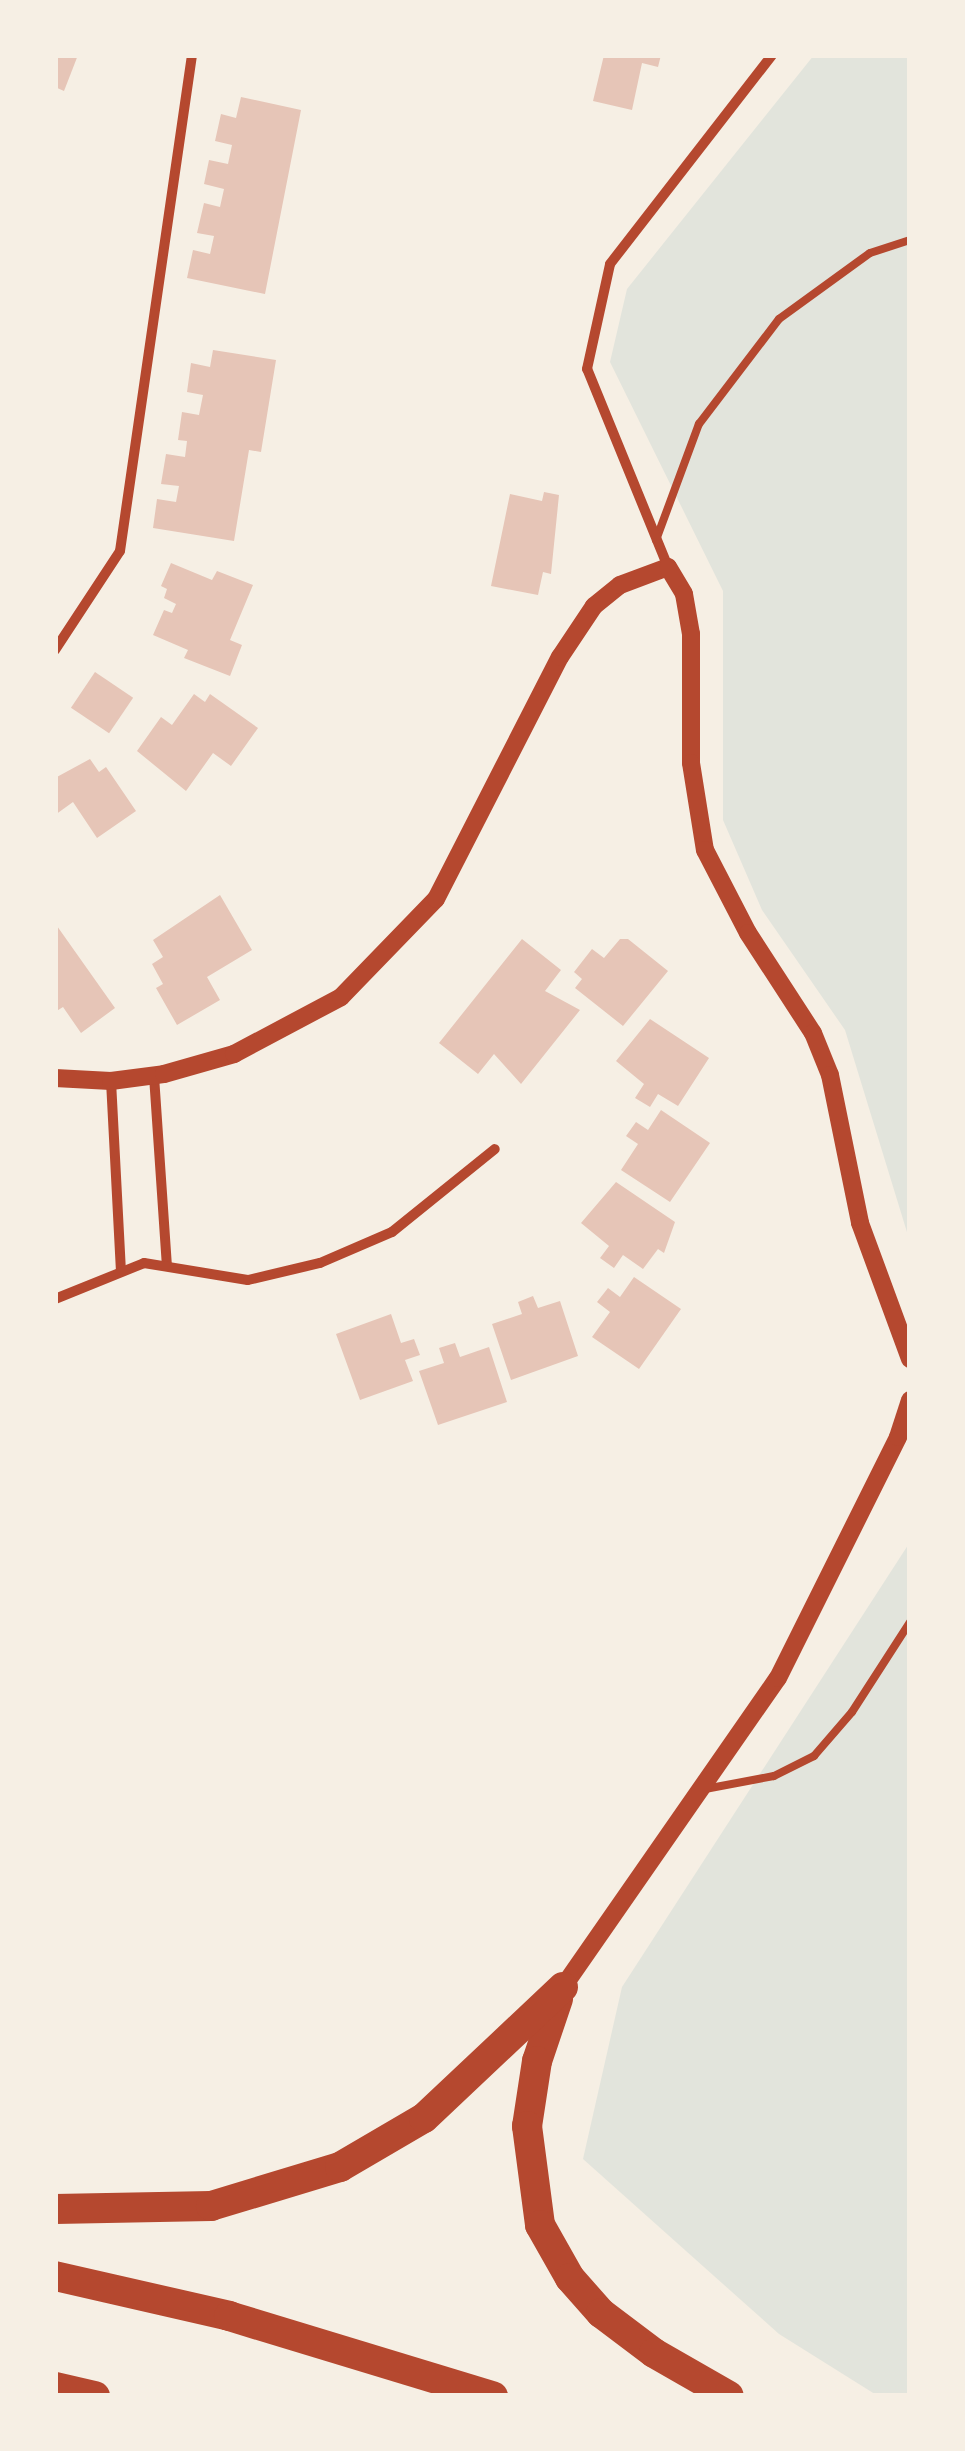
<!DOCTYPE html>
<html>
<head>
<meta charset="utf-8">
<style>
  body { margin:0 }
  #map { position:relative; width:965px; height:2451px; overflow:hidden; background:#f6efe4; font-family:Roboto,sans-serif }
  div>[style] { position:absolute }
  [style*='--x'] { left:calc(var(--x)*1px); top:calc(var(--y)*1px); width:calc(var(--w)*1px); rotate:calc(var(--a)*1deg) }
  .green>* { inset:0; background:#e2e4dc }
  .building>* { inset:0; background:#e6c5b7; transform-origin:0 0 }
  .service>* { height:8px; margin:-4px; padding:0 4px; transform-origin:4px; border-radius:4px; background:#b5482f }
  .minor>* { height:10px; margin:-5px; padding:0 5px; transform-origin:5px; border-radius:5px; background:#b5482f }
  .tertiary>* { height:18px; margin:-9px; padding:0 9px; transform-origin:9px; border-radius:9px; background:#b5482f }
  .motorway>* { height:30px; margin:-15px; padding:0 15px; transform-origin:15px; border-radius:15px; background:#b5482f }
  span { translate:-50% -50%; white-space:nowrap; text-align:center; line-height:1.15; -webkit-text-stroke:10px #f6efe4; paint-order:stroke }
  .frame { position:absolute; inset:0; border:58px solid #f6efe4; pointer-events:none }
</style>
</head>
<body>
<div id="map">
  <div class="green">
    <i style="clip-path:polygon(814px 55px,910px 55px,910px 1242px,845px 1030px,762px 910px,723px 820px,723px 591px,610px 362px,627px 289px)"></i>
    <i style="clip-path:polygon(910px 1542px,910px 2396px,878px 2396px,779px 2334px,583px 2159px,622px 1987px)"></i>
  </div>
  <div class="building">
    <i style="clip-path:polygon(55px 55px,78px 55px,64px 91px,55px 87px)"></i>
    <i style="clip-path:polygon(604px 55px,661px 55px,658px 67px,642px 63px,632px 110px,593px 101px)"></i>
    <i style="clip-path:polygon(241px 97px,301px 110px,265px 294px,187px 278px,193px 250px,210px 254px,214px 236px,197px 233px,204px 203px,220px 207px,224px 189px,204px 184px,209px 160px,228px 164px,232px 145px,215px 141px,221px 114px,236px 118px)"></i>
    <i style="clip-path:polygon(213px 350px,276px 360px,261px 452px,249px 450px,234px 541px,153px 528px,157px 499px,176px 502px,179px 486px,161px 484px,166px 454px,185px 457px,187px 441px,178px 440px,182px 412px,199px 415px,203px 395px,187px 392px,191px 363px,210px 367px)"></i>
    <i style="clip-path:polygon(544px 492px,559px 495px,551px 574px,543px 572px,538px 595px,491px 586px,510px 494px,542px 501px)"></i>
    <i style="clip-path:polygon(171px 563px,212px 580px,217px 571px,253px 585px,230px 640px,242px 645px,230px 676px,184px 658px,188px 650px,153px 635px,164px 610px,172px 613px,176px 604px,164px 598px,167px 589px,161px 586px)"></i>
    <i style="left:95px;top:672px;width:46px;height:43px;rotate:34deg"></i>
    <i style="clip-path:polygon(194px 694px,205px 702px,210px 694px,258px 728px,231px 766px,213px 753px,186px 791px,137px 751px,161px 717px,172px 725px)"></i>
    <i style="clip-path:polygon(90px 759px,99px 772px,106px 767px,136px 811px,97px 838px,73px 802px,55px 815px,55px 778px)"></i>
    <i style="clip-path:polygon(220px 895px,252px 950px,207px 977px,220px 1000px,177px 1025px,156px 988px,163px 984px,152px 964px,163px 957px,153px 940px)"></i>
    <i style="clip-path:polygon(57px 926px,115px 1008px,81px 1033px,63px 1007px,55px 1012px)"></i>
    <i style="clip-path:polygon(522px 939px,561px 970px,545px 991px,580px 1010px,521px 1084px,494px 1054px,478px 1074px,439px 1043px)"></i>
    <i style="clip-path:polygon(620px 939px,628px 939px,668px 971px,623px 1026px,575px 988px,582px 979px,574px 972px,592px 949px,604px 958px)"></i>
    <i style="clip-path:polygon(650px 1019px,709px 1058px,678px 1106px,658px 1094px,650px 1107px,635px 1098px,644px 1084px,616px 1061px)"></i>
    <i style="clip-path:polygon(661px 1110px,710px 1143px,670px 1202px,621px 1170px,638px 1144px,626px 1136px,636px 1122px,648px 1130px)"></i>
    <i style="clip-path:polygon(616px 1182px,675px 1222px,664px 1253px,658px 1249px,643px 1269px,623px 1255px,614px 1268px,600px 1258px,609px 1246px,581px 1223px)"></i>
    <i style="clip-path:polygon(634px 1277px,681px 1309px,639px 1369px,592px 1337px,610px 1312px,597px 1302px,608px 1288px,620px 1297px)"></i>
    <i style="clip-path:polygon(533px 1296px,538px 1308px,560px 1301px,578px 1356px,511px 1380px,492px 1324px,522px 1314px,518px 1302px)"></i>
    <i style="clip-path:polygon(391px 1314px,401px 1343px,414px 1339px,420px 1355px,405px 1360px,413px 1381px,360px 1400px,336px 1334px)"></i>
    <i style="clip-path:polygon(455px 1343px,460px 1357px,489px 1347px,507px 1402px,438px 1425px,419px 1371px,444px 1363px,439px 1348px)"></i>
  </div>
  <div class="service">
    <i style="--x:656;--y:540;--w:124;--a:-69.7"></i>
    <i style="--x:699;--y:424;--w:132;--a:-52.7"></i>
    <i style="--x:779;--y:319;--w:112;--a:-36"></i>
    <i style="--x:870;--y:253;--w:42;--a:-18"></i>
    <i style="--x:705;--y:1789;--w:70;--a:-10.7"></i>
    <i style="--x:774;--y:1776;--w:45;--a:-26.6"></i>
    <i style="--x:814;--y:1756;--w:58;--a:-49.2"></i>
    <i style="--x:852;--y:1712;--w:107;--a:-57.2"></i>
  </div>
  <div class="minor">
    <i style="--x:668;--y:567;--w:214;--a:-112.2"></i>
    <i style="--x:587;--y:369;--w:107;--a:-77.6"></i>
    <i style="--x:610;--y:264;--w:264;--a:-52.2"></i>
    <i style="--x:55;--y:650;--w:118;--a:-56.7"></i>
    <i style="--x:120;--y:551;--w:501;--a:-81.74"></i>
    <i style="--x:154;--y:1076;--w:189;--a:86.1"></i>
    <i style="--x:111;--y:1081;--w:190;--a:87"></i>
    <i style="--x:55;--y:1299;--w:96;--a:-22"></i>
    <i style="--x:144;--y:1263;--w:105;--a:9.3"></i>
    <i style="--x:248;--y:1280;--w:74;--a:-13.3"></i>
    <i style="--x:320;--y:1263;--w:78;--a:-23.3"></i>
    <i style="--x:392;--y:1232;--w:132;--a:-38.9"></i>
  </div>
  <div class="tertiary">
    <i style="--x:55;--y:1078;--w:56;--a:3.1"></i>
    <i style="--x:111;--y:1081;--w:53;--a:-7.5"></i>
    <i style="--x:164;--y:1074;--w:73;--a:-15.9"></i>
    <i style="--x:234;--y:1054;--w:121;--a:-28"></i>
    <i style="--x:341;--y:997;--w:136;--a:-45.9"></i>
    <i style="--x:436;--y:899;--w:272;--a:-62.9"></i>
    <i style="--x:560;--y:657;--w:61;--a:-56.3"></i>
    <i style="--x:594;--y:606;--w:33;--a:-39"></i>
    <i style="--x:620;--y:585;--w:51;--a:-20.6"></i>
    <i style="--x:668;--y:567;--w:31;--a:59"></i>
    <i style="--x:684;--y:594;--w:41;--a:80.1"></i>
    <i style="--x:691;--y:634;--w:129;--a:90"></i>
    <i style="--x:691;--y:763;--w:88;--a:80.9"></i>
    <i style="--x:705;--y:850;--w:93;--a:62.6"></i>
    <i style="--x:748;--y:933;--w:119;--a:57"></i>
    <i style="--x:813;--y:1033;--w:45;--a:68"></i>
    <i style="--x:830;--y:1075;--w:151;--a:78.5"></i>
    <i style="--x:860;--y:1223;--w:145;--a:69.8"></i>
    <i style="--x:563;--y:1987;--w:376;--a:-55.2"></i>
    <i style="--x:778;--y:1678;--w:269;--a:-63.5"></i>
    <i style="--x:898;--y:1437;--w:39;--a:-72"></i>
  </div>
  <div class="motorway">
    <i style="--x:558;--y:1999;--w:65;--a:108.7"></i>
    <i style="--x:537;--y:2061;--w:66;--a:98.7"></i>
    <i style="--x:527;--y:2126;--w:100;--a:82.5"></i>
    <i style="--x:540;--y:2225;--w:61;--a:60.5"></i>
    <i style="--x:570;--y:2278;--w:47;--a:48.5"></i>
    <i style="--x:601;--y:2313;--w:66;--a:37"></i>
    <i style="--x:654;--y:2353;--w:86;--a:29.8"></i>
    <i style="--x:55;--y:2209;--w:156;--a:-1.1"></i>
    <i style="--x:211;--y:2206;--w:135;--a:-16.8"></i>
    <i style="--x:340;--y:2167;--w:97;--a:-30.3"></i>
    <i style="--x:424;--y:2118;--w:191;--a:-43.3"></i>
    <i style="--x:55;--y:2276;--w:179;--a:12.9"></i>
    <i style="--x:229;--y:2316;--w:276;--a:16.9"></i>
    <i style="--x:55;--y:2387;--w:41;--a:12.7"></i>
  </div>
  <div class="frame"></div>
</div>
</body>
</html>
